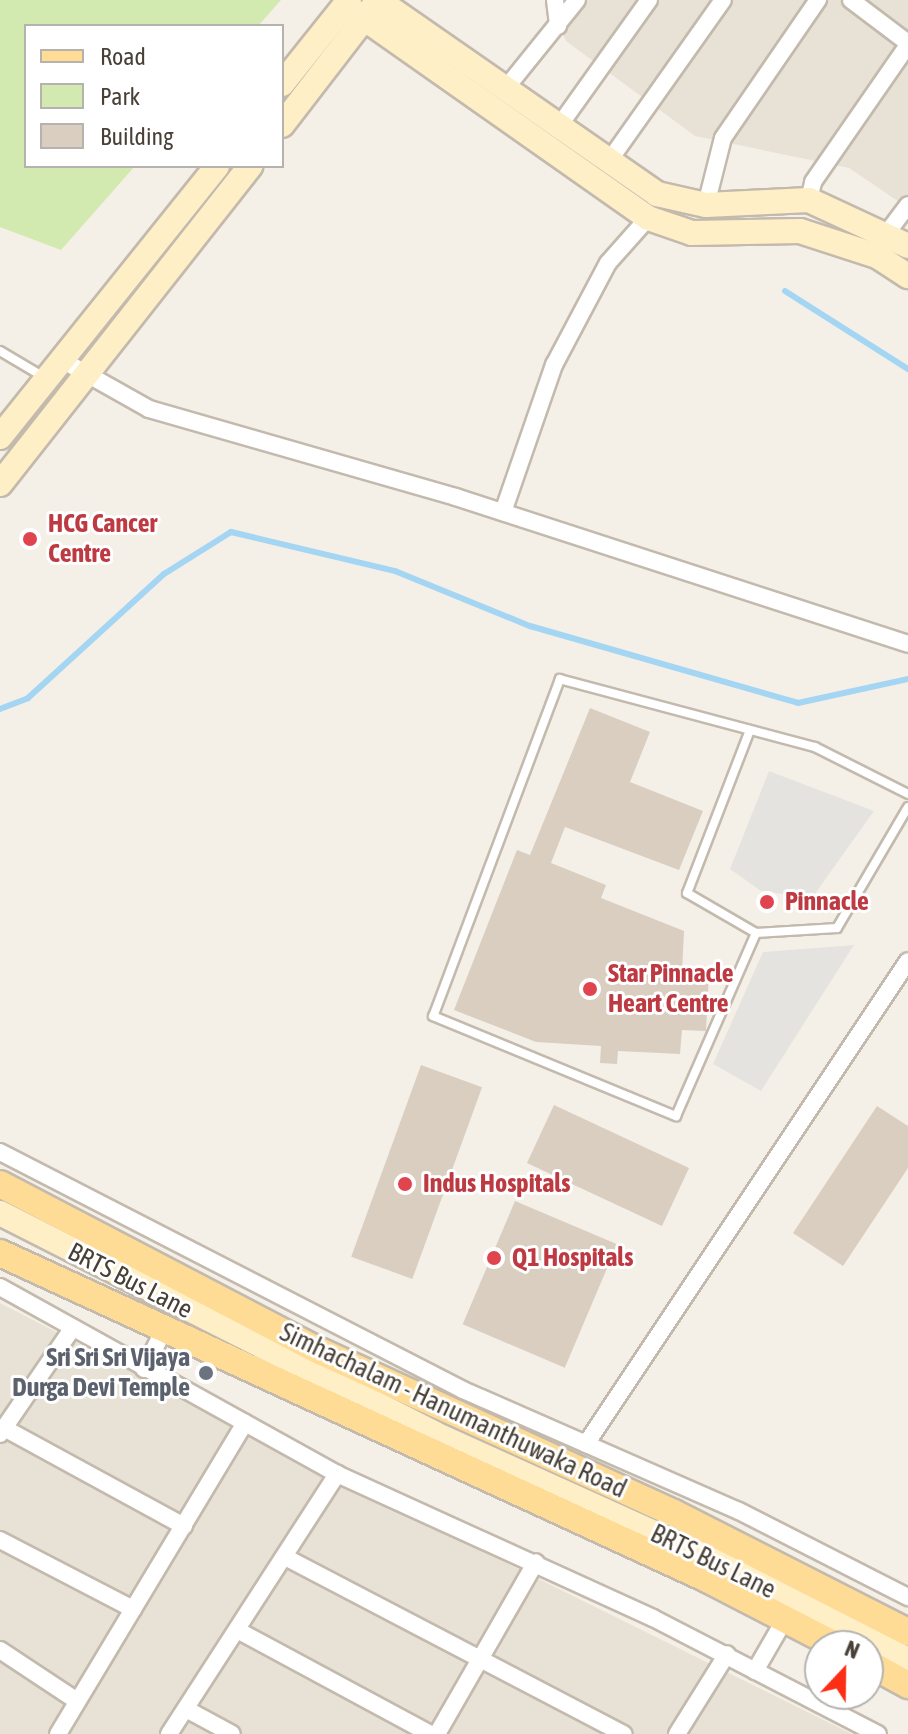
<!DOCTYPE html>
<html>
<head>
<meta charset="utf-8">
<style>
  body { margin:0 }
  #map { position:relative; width:908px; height:1734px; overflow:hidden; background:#f4f0e8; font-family:"Asap Condensed",sans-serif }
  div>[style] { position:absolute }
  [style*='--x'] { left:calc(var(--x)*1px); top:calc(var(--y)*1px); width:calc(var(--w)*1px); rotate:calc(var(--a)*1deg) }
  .residential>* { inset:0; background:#e8e2d6 }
  .green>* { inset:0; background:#d2e9b0 }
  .parking>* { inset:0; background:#e5e3e0 }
  .stream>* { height:6px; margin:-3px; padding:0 3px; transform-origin:3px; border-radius:3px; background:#a4d5f2 }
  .building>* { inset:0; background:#d9cec0; transform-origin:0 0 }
  .roads { filter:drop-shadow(2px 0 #c3baad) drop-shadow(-2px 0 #c3baad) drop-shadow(0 2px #c3baad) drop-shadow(0 -2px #c3baad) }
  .lane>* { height:8px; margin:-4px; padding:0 4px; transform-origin:4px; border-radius:4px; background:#fff }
  .street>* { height:16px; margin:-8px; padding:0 8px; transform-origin:8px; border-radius:8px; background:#fff }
  .secondary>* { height:24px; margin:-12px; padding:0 12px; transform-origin:12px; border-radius:12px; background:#ffefc7 }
  .primary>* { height:26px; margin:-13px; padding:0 13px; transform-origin:13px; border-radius:13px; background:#ffdc96 }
  .dots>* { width:22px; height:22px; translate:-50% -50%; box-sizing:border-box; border:4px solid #fff; border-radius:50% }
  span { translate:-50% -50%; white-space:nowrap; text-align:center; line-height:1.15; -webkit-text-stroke:6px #fff; paint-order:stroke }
  .health-label { font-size:26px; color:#be3a42; font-weight:700 }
  .left { translate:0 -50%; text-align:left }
  .street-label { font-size:26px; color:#484036 }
  .worship-label { font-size:26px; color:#5b616d; font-weight:700 }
  .right { translate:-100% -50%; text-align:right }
  .legend { position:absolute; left:24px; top:24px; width:260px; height:144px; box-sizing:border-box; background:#fff; border:2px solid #b6b3af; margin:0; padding:10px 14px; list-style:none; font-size:24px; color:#484036 }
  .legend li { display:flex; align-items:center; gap:16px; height:40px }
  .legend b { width:40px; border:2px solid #b6b3af }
  .north { position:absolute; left:804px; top:1630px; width:80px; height:80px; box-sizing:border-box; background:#fff; border:2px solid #b6b3af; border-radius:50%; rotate:22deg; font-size:22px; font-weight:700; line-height:32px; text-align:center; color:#484036 }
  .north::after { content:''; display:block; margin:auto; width:28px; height:36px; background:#fd2e16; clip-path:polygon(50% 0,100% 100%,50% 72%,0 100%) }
</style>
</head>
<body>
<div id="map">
  <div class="residential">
    <i style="clip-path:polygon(548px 0,908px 0,908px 208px,849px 168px,695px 136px,566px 41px)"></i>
    <i style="clip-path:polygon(0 1303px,468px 1544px,852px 1734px,0 1734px)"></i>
  </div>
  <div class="green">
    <i style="clip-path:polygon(0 0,281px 0,258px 26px,26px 26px,26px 166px,135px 166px,61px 250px,0 227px)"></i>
  </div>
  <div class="parking">
    <i style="clip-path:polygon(769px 771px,874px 811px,812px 898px,761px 891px,730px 869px)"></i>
    <i style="clip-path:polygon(854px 945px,761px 1091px,713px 1064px,763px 952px)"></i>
  </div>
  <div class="stream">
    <i style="--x:785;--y:291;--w:146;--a:32.4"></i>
    <i style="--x:0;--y:709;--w:30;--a:-21"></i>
    <i style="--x:28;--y:698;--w:184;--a:-42.4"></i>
    <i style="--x:164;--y:574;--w:79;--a:-32.1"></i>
    <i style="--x:231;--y:532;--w:169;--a:13.4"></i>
    <i style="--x:395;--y:571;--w:146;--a:22.2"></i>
    <i style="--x:530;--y:626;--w:279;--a:16"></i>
    <i style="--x:798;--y:703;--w:113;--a:-12.3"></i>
  </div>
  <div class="building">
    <i style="clip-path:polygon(590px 708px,650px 732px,630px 782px,703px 811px,679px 870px,565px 827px,551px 863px,606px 885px,601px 898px,684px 931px,682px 972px,709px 973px,706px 1031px,682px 1030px,680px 1054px,618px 1051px,617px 1064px,600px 1063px,601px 1046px,536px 1042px,454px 1010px,517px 850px,530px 855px)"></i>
    <i style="left:421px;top:1065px;width:65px;height:204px;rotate:20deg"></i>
    <i style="left:554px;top:1105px;width:149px;height:64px;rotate:25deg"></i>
    <i style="clip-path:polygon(877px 1106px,908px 1126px,908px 1168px,843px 1266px,793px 1233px)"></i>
    <i style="left:515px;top:1201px;width:111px;height:134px;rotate:23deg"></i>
  </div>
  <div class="roads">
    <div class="lane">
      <i style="--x:0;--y:351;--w:51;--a:30.6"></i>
      <i style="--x:750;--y:730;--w:175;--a:111.1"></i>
      <i style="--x:687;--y:893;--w:80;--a:30.1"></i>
      <i style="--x:908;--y:794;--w:104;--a:-153.2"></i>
      <i style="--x:815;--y:747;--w:264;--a:-165.1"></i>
      <i style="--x:560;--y:679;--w:360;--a:110.6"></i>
      <i style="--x:433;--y:1016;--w:263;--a:22.4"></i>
      <i style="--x:676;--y:1116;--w:200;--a:-66.4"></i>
      <i style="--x:756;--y:933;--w:81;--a:-3.5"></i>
      <i style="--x:837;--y:928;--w:140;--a:-59.6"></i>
    </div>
    <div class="street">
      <i style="--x:555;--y:0;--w:26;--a:83"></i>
      <i style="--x:851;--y:0;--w:71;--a:37"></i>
      <i style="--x:506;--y:88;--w:113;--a:-51.1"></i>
      <i style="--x:559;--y:126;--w:155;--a:-54.5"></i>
      <i style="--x:609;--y:161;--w:197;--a:-54.7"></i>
      <i style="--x:809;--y:200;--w:18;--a:-77"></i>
      <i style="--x:813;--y:182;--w:167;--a:-55.3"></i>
      <i style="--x:706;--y:205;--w:69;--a:-75.8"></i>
      <i style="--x:723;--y:138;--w:168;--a:-55.5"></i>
      <i style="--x:887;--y:233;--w:35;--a:-53"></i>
      <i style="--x:62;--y:360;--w:100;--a:29.4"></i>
      <i style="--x:149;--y:409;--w:319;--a:16"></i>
      <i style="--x:456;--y:497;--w:475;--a:18"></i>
      <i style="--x:503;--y:512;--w:156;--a:-70.9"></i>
      <i style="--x:554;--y:365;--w:115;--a:-62.1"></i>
      <i style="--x:608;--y:263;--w:60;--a:-48.4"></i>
      <i style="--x:0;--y:1152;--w:521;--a:27.2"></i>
      <i style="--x:463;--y:1390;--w:301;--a:23.7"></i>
      <i style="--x:739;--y:1511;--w:190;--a:27"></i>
      <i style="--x:0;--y:1287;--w:385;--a:29"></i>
      <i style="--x:337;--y:1474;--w:347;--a:24.5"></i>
      <i style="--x:653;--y:1618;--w:253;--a:27.3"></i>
      <i style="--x:144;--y:1369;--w:46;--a:-62.9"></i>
      <i style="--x:4;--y:1428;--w:205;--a:28.6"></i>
      <i style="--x:0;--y:1434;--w:127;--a:-55.6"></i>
      <i style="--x:586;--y:1444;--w:580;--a:-56.31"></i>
      <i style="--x:0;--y:1540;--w:150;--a:27.4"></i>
      <i style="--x:285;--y:1557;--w:382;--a:27.6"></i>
      <i style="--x:239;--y:1631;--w:217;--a:28.3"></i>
      <i style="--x:0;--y:1650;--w:92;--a:33.5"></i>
      <i style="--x:755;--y:1671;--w:60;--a:-60"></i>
      <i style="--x:186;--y:1709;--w:52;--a:28.5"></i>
      <i style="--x:58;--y:1734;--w:363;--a:-59"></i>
      <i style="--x:169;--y:1734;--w:310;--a:-57.1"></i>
      <i style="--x:437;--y:1734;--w:198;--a:-60.1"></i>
      <i style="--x:677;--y:1734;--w:94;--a:-58"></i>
    </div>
    <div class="secondary">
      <i style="--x:378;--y:0;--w:340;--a:34.8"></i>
      <i style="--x:657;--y:194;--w:50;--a:12.7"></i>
      <i style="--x:706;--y:205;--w:103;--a:-2.8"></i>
      <i style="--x:809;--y:200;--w:109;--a:24.9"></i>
      <i style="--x:345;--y:5;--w:370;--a:35.1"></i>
      <i style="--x:648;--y:218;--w:46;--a:18.8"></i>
      <i style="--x:692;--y:233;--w:108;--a:-1.1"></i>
      <i style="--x:800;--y:231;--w:81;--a:18"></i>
      <i style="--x:877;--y:256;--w:37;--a:33"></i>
      <i style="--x:282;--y:84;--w:107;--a:-51.4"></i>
      <i style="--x:282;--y:125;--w:148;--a:-52.4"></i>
      <i style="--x:0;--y:437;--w:347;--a:-51.3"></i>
      <i style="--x:0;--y:484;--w:405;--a:-51.8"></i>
      <i style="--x:0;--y:1213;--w:488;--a:26.9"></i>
      <i style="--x:435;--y:1434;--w:312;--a:24.3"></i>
      <i style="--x:719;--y:1562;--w:213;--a:27.4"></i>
    </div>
    <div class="primary">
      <i style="--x:0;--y:1184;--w:363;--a:27.6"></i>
      <i style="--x:322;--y:1352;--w:387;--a:24.6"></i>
      <i style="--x:674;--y:1513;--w:263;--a:27"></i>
      <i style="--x:0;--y:1253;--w:779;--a:24.75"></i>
      <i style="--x:707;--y:1579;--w:146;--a:27.3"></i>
      <i style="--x:868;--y:1663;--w:46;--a:28.8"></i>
    </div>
  </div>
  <div class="dots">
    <i style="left:30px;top:539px;background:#e0444e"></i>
    <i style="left:767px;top:902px;background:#e0444e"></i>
    <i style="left:590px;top:989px;background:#e0444e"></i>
    <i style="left:405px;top:1184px;background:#e0444e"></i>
    <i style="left:494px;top:1258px;background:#e0444e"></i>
    <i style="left:206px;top:1373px;background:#6b7280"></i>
  </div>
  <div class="health-label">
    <span class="left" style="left:48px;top:539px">HCG Cancer<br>Centre</span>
    <span class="left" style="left:785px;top:902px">Pinnacle</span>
    <span class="left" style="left:608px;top:989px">Star Pinnacle<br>Heart Centre</span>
    <span class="left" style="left:423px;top:1184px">Indus Hospitals</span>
    <span class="left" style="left:512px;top:1258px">Q1 Hospitals</span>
  </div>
  <div class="street-label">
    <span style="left:130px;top:1281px;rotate:27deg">BRTS Bus Lane</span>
    <span style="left:453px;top:1411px;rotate:25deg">Simhachalam - Hanumanthuwaka Road</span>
    <span style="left:713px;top:1562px;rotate:26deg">BRTS Bus Lane</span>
  </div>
  <div class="worship-label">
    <span class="right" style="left:190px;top:1373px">Sri Sri Sri Vijaya<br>Durga Devi Temple</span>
  </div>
  <ul class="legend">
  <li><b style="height:10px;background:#ffdc96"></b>Road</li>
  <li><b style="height:22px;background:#d2e9b0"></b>Park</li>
  <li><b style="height:22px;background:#d9cec0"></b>Building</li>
  </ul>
  <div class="north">N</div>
</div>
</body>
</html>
